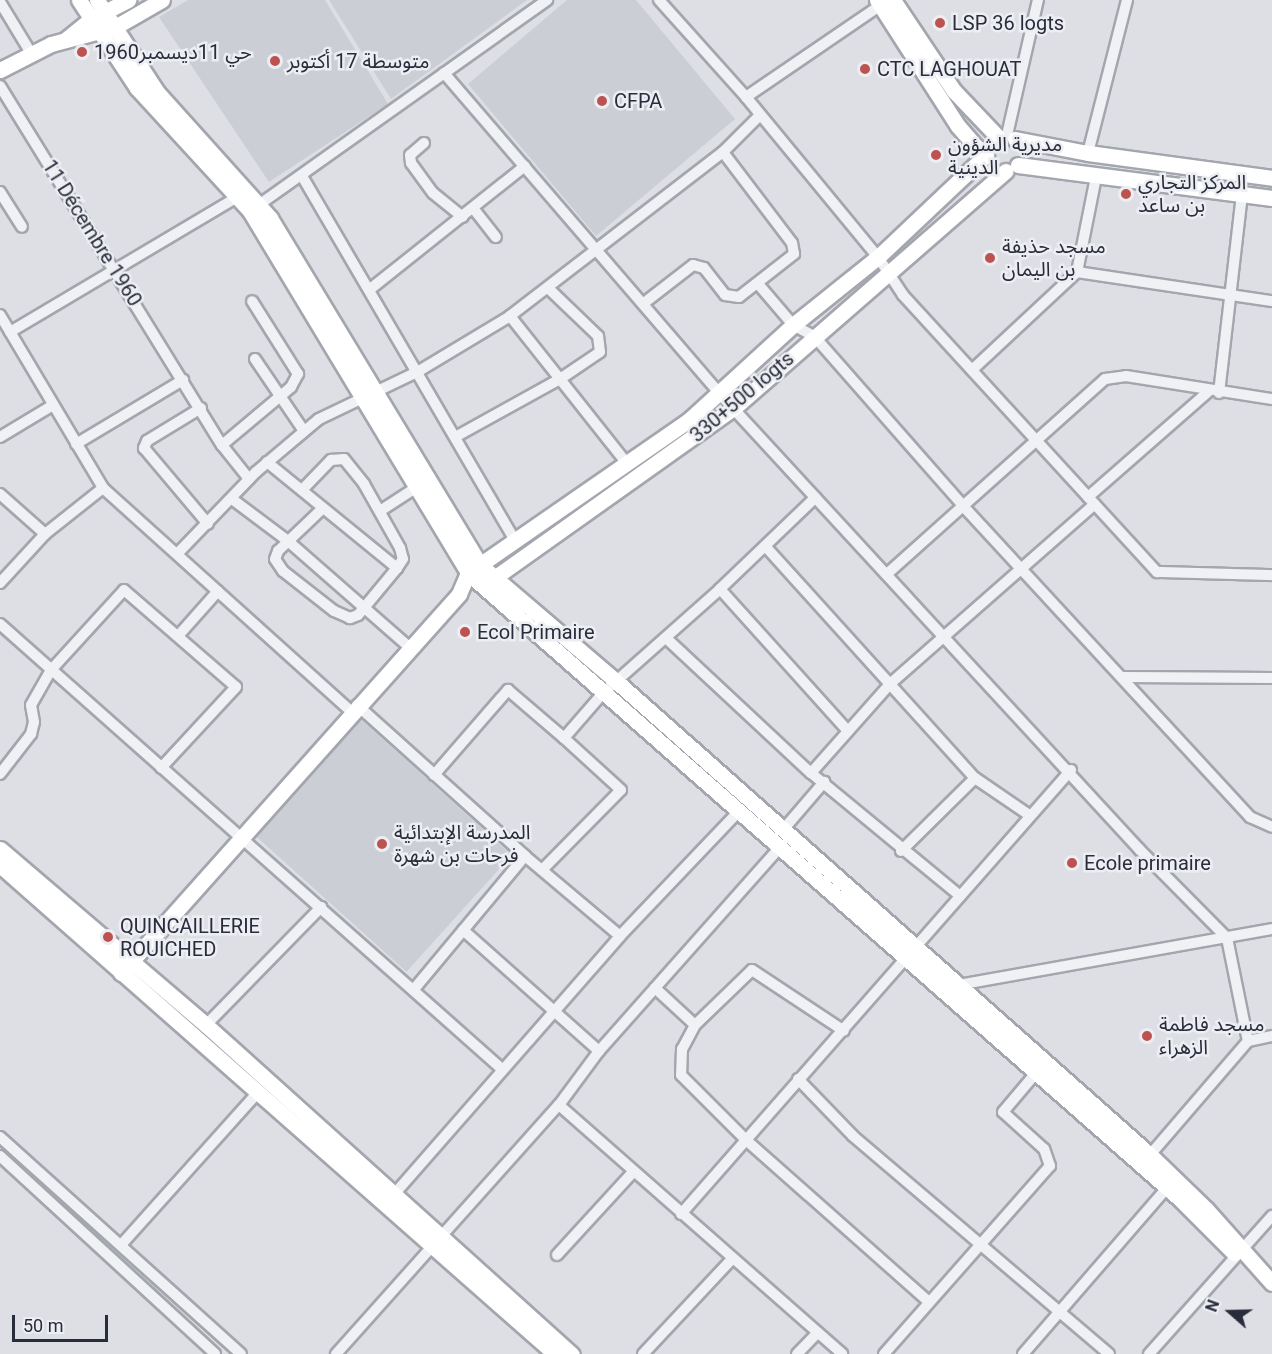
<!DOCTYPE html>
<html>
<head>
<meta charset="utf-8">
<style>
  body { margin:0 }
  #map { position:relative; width:1272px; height:1354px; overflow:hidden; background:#dedfe5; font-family:Roboto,"Noto Sans Arabic",sans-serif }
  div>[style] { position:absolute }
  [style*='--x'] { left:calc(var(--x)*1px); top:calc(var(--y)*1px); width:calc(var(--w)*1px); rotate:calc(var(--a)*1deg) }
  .built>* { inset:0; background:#ccced6; transform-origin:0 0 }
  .roads { filter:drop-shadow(2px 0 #a4a6ae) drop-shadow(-2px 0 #a4a6ae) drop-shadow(0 2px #a4a6ae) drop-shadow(0 -2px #a4a6ae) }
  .street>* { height:10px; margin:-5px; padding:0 5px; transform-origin:5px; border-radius:5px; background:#f0f1f4 }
  .secondary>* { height:15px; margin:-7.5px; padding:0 7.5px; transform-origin:7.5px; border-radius:7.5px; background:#fff }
  .dots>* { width:16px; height:16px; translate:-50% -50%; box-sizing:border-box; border:3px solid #edeef3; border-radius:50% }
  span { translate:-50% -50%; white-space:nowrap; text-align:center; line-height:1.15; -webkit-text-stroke:5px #edeef3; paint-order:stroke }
  .poi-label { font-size:20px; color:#292c3a }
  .left { translate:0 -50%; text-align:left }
  .street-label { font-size:20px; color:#292c3a }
  .north { position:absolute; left:1200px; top:1282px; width:60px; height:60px; -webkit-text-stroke:4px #edeef3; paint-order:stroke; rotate:290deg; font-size:16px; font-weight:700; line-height:24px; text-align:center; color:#292c3a }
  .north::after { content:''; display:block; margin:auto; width:21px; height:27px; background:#292c3a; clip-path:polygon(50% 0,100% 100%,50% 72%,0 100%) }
  .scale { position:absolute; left:12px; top:1315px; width:96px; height:27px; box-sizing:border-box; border:3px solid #292c3a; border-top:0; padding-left:8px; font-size:18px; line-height:21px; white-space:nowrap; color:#292c3a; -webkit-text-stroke:4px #edeef3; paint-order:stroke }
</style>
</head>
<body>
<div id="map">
  <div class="built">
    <i style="clip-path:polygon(188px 0,325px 0,388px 104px,269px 182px,159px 17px)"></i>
    <i style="clip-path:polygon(329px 0,527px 0,391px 99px)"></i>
    <i style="clip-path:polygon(567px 0,636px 0,735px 119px,596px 236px,468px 84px)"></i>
    <i style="left:357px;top:716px;width:208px;height:157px;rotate:42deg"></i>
  </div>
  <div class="roads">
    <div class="street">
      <i style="--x:659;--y:0;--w:130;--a:48.1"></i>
      <i style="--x:746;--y:97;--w:207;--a:50.5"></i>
      <i style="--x:878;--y:257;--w:45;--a:56.7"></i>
      <i style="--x:903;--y:295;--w:376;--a:47.5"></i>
      <i style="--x:1157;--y:572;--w:115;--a:1.5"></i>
      <i style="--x:0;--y:2;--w:60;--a:58.7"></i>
      <i style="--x:444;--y:73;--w:422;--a:49.3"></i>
      <i style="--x:719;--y:393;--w:621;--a:47.35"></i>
      <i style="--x:1140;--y:850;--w:124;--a:45.3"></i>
      <i style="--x:1227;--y:938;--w:105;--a:78.5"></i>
      <i style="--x:1248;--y:1041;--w:25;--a:-12"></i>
      <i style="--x:0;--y:86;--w:422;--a:58.3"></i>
      <i style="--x:746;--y:97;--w:163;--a:-34.3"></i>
      <i style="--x:1007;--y:135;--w:139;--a:-77.1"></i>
      <i style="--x:424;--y:143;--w:18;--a:139"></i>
      <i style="--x:410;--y:155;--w:8;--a:83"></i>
      <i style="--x:411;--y:163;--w:37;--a:54"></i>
      <i style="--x:433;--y:193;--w:38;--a:39"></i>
      <i style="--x:1088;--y:153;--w:158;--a:-75.7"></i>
      <i style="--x:302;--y:176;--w:423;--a:59.7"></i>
      <i style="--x:1096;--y:177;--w:97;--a:101.3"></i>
      <i style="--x:1077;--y:272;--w:197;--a:8.5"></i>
      <i style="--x:0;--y:192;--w:41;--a:57.8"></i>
      <i style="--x:473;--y:208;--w:37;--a:52"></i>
      <i style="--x:253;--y:209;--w:361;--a:-35.4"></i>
      <i style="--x:759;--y:285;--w:52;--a:49.6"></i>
      <i style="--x:793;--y:325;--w:24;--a:28"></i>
      <i style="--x:814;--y:336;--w:227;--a:48.7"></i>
      <i style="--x:964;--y:507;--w:422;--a:47.3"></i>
      <i style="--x:1250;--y:817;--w:24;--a:24"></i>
      <i style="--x:369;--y:290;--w:199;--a:-38.5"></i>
      <i style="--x:644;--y:303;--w:62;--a:-37.8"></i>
      <i style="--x:693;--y:265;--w:11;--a:15"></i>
      <i style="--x:704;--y:268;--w:34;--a:52"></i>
      <i style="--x:725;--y:295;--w:14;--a:8"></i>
      <i style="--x:739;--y:297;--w:70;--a:-38"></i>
      <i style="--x:794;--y:254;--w:11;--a:-100"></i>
      <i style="--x:792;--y:243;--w:114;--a:-127.2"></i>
      <i style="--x:0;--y:315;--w:201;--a:59.2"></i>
      <i style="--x:103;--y:488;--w:334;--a:42"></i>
      <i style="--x:510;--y:316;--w:190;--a:51.6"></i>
      <i style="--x:10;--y:332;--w:263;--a:-30.7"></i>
      <i style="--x:255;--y:359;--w:87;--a:55.8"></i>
      <i style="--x:972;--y:370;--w:144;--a:-43"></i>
      <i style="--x:1219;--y:393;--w:199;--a:-83.4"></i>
      <i style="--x:201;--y:408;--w:63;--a:148.6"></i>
      <i style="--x:147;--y:441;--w:8;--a:113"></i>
      <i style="--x:144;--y:448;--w:99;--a:49.9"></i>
      <i style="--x:457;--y:436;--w:118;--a:-29"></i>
      <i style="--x:560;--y:379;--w:48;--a:-34"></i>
      <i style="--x:600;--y:352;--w:16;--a:-97"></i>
      <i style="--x:598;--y:336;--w:68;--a:-136.2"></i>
      <i style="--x:0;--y:437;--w:62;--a:-31.1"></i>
      <i style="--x:76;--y:444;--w:125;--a:-30.9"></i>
      <i style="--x:267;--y:462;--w:168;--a:39.2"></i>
      <i style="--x:397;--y:568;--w:61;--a:129.7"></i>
      <i style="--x:358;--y:615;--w:9;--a:159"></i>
      <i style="--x:350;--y:618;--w:17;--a:-156"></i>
      <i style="--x:334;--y:611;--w:65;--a:-141.9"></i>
      <i style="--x:283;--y:571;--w:14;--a:-124"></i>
      <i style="--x:275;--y:559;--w:9;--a:-69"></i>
      <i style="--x:278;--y:551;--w:61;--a:-43.7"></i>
      <i style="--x:249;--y:479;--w:43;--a:-128.5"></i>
      <i style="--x:222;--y:445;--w:90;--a:-40"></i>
      <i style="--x:291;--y:387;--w:15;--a:-62"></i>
      <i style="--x:298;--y:374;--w:86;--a:-122.2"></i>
      <i style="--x:302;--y:490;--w:42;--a:-46"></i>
      <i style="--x:331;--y:460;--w:13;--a:-4"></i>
      <i style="--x:344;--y:459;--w:32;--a:51"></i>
      <i style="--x:364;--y:484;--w:73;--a:60.6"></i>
      <i style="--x:400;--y:548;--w:11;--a:75"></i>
      <i style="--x:403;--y:559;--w:11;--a:124"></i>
      <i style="--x:0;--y:494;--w:60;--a:41.6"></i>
      <i style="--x:1088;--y:497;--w:159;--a:-41.2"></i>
      <i style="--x:232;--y:499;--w:70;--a:36.9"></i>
      <i style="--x:288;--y:541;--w:161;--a:41.2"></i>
      <i style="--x:380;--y:511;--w:44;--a:-33"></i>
      <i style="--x:766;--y:547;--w:312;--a:47.9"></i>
      <i style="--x:975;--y:778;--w:65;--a:34.4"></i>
      <i style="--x:177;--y:554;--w:114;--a:-46.1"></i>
      <i style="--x:256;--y:472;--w:82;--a:-40.1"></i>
      <i style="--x:319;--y:419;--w:111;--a:-25.6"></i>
      <i style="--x:419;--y:371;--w:106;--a:-31.1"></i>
      <i style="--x:510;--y:316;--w:269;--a:-37.6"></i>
      <i style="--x:723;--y:152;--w:51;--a:-45"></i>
      <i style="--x:888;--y:573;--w:291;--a:-41.8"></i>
      <i style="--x:1105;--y:379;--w:21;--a:-8"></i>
      <i style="--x:1126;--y:376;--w:148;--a:9"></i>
      <i style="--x:0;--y:583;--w:67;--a:-47.4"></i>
      <i style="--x:45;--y:534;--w:74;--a:-38.4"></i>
      <i style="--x:720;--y:589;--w:191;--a:48"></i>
      <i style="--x:0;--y:624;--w:671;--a:41.56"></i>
      <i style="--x:178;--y:636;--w:60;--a:-48.4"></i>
      <i style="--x:666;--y:638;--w:198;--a:43"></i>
      <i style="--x:811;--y:773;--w:193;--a:39.5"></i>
      <i style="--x:1122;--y:677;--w:150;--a:0.4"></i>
      <i style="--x:357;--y:705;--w:226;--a:41.9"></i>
      <i style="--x:525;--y:856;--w:124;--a:40.1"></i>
      <i style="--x:811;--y:773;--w:120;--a:-48.4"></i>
      <i style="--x:891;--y:683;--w:271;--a:-41.3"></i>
      <i style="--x:0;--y:774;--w:51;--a:-52.2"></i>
      <i style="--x:31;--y:734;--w:12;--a:-76"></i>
      <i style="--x:34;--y:722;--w:17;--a:-100"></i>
      <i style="--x:31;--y:705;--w:40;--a:-60.3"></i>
      <i style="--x:51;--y:670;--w:108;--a:-47.6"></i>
      <i style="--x:124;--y:590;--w:148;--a:40.9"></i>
      <i style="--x:236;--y:687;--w:110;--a:132.8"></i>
      <i style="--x:434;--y:775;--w:113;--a:-49"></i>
      <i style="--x:508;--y:690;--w:74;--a:40.6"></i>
      <i style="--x:782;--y:831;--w:65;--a:-49.4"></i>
      <i style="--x:901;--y:851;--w:104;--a:-44.6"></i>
      <i style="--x:542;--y:870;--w:112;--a:-45.4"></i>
      <i style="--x:621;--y:790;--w:77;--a:-137.6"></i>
      <i style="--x:564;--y:738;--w:60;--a:-49.1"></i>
      <i style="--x:603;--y:693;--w:157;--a:-41.6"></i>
      <i style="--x:720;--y:589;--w:132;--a:-43.8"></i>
      <i style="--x:463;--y:930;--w:182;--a:41.7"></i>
      <i style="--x:958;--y:985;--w:319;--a:-10.1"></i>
      <i style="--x:415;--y:988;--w:172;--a:-50.2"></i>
      <i style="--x:655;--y:988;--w:54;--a:42.8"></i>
      <i style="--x:695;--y:1025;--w:27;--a:118"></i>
      <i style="--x:682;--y:1049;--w:26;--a:92"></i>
      <i style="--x:681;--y:1075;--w:92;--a:45"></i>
      <i style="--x:746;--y:1140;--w:244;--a:41.5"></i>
      <i style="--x:206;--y:1025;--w:165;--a:-45.7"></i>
      <i style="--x:695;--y:1025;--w:79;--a:-44"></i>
      <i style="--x:752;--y:970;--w:110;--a:33.5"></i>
      <i style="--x:798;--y:1079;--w:79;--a:46"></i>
      <i style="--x:853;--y:1136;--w:336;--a:40.4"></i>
      <i style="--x:559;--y:1105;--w:377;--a:41.3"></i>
      <i style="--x:0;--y:1137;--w:324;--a:42"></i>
      <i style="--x:1150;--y:1155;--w:150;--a:-49.3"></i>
      <i style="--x:0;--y:1156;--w:292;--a:42.6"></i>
      <i style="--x:390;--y:1199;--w:349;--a:-48.8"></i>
      <i style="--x:620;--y:936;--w:173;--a:-46.4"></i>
      <i style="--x:681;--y:1214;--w:591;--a:-48.7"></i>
      <i style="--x:121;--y:1245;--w:207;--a:-48.1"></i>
      <i style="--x:557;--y:1255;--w:113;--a:-47.5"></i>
      <i style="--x:336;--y:1354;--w:334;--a:-48.2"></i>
      <i style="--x:559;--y:1105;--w:67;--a:-53.5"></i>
      <i style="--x:599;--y:1051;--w:271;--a:-48.4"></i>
      <i style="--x:643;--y:1354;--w:130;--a:-46.9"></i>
      <i style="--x:797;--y:1354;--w:28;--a:-46"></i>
      <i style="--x:884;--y:1354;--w:251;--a:-48.6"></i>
      <i style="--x:1050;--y:1166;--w:18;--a:-109"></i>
      <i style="--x:1044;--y:1149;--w:55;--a:-137.9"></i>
      <i style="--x:1003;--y:1112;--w:51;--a:-49.8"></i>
      <i style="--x:1023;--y:1354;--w:220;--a:-49.1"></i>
      <i style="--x:1149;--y:1354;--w:185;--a:-48.3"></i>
    </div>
    <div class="secondary">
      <i style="--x:79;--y:0;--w:105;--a:56.6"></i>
      <i style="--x:137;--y:88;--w:167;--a:47.4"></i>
      <i style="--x:250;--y:211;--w:423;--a:58.9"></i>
      <i style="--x:468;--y:573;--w:947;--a:41.32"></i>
      <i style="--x:1179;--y:1198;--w:78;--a:45"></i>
      <i style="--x:97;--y:0;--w:110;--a:56.9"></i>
      <i style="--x:157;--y:92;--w:169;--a:48.1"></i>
      <i style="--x:270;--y:218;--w:406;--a:58.8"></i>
      <i style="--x:480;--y:565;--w:180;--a:40.5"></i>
      <i style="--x:617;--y:682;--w:713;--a:41.59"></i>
      <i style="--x:1150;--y:1155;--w:78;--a:44"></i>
      <i style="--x:1206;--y:1209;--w:99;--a:48.3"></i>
      <i style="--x:877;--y:0;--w:150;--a:57.3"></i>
      <i style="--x:958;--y:126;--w:28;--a:49"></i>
      <i style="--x:976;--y:147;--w:11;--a:27"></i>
      <i style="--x:893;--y:0;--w:110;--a:56.2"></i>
      <i style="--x:954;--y:91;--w:62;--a:46.3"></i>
      <i style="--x:65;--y:40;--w:33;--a:-39"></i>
      <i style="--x:91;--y:19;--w:42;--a:-27.2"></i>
      <i style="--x:0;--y:70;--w:57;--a:-27"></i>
      <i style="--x:51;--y:44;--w:66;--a:-14.9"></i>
      <i style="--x:115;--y:27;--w:54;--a:-29.9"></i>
      <i style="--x:1015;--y:139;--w:74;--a:10.9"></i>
      <i style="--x:1088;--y:153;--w:186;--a:7.7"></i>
      <i style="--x:1018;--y:165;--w:256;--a:7.4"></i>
      <i style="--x:487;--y:583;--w:304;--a:-35.4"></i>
      <i style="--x:735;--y:407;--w:359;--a:-41.1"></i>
      <i style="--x:0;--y:849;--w:271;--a:40.5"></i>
      <i style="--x:206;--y:1025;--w:492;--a:42"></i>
      <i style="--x:0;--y:865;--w:740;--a:41.38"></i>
      <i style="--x:121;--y:973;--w:508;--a:-48.27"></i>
      <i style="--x:459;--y:594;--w:23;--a:-67"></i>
      <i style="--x:468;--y:573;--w:269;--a:-34.7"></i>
      <i style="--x:689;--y:420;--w:141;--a:-42.4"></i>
      <i style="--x:793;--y:325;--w:109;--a:-38.7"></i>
      <i style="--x:878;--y:257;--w:149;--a:-43.4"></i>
    </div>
  </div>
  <div class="dots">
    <i style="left:940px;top:23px;background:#bd5350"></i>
    <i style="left:82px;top:52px;background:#bd5350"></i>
    <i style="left:275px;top:61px;background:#bd5350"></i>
    <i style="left:865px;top:69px;background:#bd5350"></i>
    <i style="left:602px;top:101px;background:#bd5350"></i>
    <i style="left:936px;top:155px;background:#bd5350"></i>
    <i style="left:1126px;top:194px;background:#bd5350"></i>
    <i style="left:990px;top:258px;background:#bd5350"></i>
    <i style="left:465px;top:632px;background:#bd5350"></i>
    <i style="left:382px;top:844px;background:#bd5350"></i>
    <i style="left:1072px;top:863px;background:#bd5350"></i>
    <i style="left:108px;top:937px;background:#bd5350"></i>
    <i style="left:1147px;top:1036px;background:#bd5350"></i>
  </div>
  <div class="poi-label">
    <span class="left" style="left:952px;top:23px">LSP 36 logts</span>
    <span class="left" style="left:94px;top:52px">حي 11ديسمبر1960</span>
    <span class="left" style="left:287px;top:61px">متوسطة 17 أكتوبر</span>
    <span class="left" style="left:877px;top:69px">CTC LAGHOUAT</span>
    <span class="left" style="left:614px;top:101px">CFPA</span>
    <span class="left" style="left:948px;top:156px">مديرية الشؤون<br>الدينية</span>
    <span class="left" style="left:1138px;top:194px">المركز التجاري<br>بن ساعد</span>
    <span class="left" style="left:1002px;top:258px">مسجد حذيفة<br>بن اليمان</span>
    <span class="left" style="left:477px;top:632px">Ecol Primaire</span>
    <span class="left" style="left:394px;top:844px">المدرسة الإبتدائية<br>فرحات بن شهرة</span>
    <span class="left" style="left:1084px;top:863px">Ecole primaire</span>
    <span class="left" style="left:120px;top:938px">QUINCAILLERIE<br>ROUICHED</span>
    <span class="left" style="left:1159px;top:1036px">مسجد فاطمة<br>الزهراء</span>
  </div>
  <div class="street-label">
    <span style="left:92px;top:233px;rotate:58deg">11 Décembre 1960</span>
    <span style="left:742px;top:397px;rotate:-40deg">330+500 logts</span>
  </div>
  <div class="north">N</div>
  <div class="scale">50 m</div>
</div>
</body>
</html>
